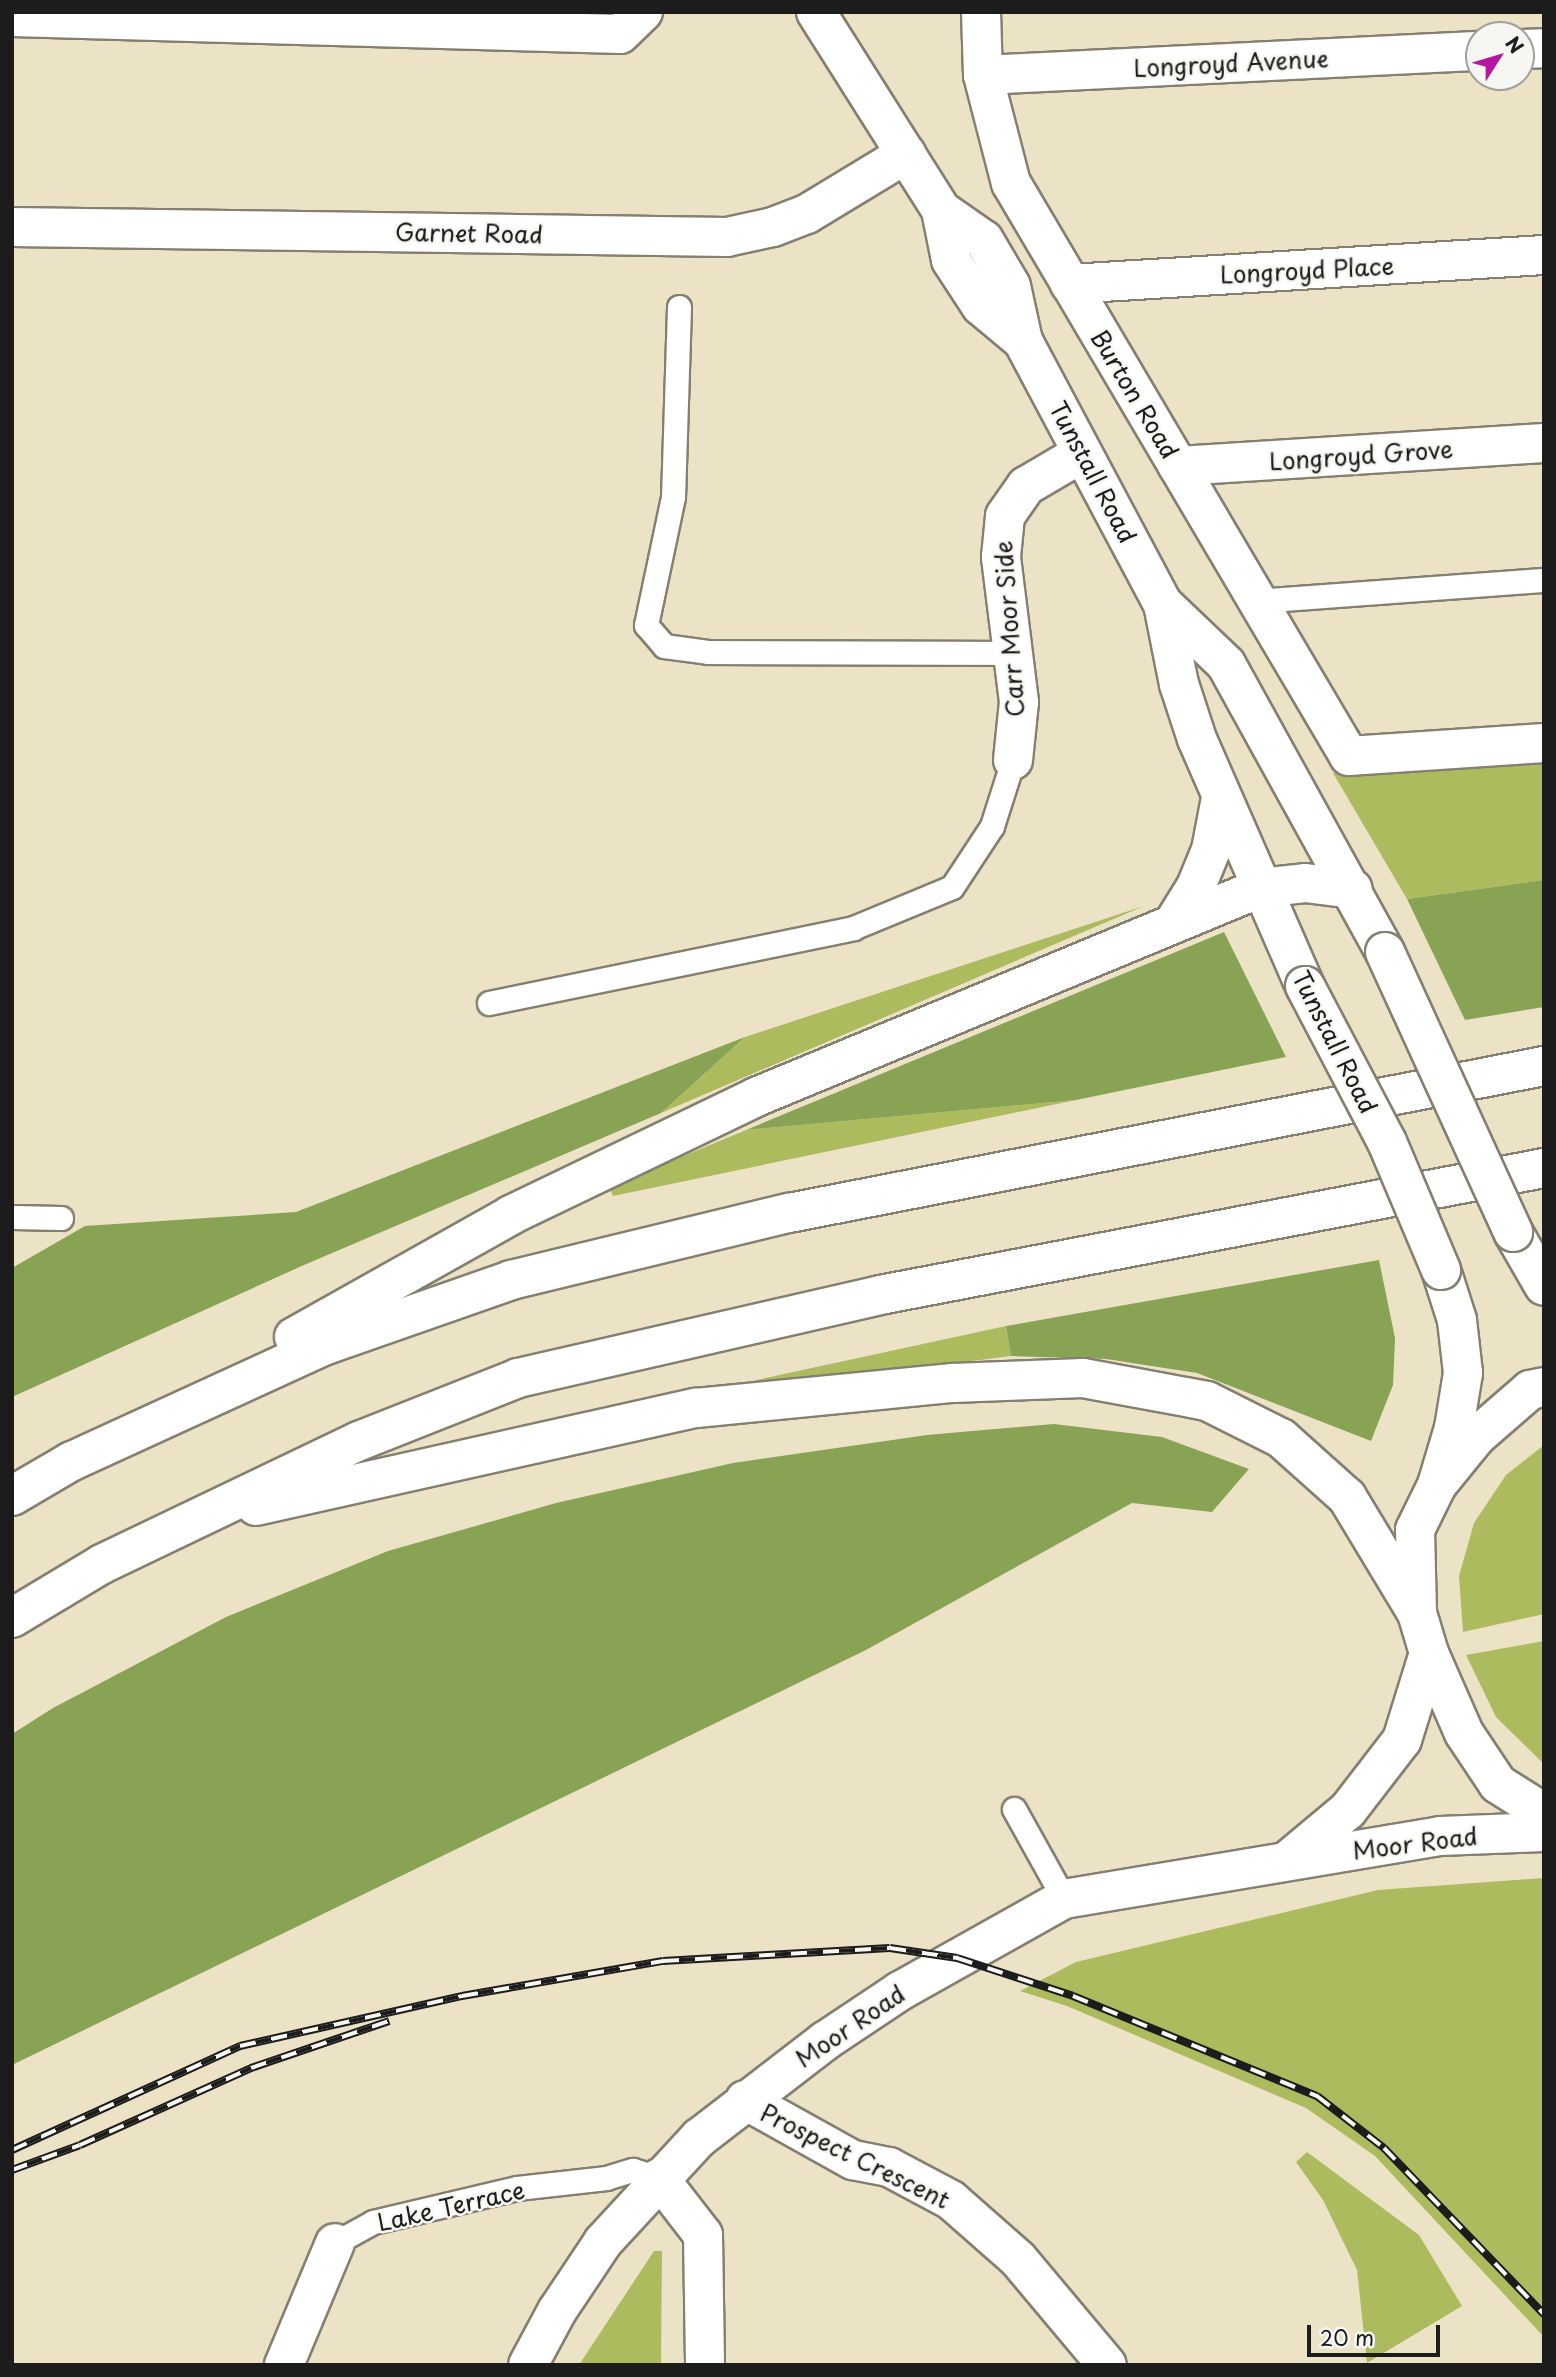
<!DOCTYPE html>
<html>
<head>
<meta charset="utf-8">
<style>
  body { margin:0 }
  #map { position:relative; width:1556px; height:2377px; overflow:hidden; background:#ece3c6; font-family:"Playpen Sans",sans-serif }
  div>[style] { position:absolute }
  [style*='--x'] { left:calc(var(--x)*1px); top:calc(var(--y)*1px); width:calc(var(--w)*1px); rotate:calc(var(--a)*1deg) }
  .green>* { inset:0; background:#acbb5e }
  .forest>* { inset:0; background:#89a355 }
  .roads { filter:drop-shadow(2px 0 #848071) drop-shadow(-2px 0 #848071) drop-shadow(0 2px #848071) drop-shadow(0 -2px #848071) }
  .service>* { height:23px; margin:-11.5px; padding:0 11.5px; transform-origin:11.5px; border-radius:11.5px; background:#fff }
  .minor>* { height:38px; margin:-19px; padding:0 19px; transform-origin:19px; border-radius:19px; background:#fff }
  .tertiary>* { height:38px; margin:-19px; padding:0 19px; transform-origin:19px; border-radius:19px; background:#fff }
  .trunk>* { height:38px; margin:-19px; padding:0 19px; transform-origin:19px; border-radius:19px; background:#fff }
  .motorway>* { height:38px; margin:-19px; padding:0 19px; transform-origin:19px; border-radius:19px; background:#fff }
  .rail>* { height:8px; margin-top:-4px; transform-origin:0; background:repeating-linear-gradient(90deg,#f6f6f2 0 16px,#1c1c1c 0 32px); box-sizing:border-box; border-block:2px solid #1c1c1c }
  .bridges { filter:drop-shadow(2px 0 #848071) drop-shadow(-2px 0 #848071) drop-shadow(0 2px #848071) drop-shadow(0 -2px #848071) }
  .tertiary-bridge>* { height:38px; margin:-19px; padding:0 19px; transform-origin:19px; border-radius:19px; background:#fff }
  span { translate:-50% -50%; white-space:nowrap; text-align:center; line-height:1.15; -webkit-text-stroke:5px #f6f6f2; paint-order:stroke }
  .street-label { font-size:24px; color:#1c1c1c }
  .frame { position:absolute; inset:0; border:14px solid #1c1c1c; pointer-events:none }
  .north { position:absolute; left:1465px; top:21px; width:70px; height:70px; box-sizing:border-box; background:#f6f6f2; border:2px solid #9f9f9c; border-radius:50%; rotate:53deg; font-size:19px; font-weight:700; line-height:28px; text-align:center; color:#1c1c1c }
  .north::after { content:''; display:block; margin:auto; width:24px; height:32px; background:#b5179e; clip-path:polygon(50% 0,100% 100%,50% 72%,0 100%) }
  .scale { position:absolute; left:1307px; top:2325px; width:133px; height:32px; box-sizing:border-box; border:4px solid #1c1c1c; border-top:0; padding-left:9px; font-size:21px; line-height:24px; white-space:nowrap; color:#1c1c1c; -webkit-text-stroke:5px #f6f6f2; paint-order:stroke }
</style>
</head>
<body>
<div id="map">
  <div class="green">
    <i style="clip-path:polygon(1544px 760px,1544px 880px,1407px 899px,1333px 773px)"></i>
    <i style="clip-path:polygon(1144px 906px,661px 1113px,745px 1037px)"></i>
    <i style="clip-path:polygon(1076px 1100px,613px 1196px,609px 1187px,746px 1130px)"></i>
    <i style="clip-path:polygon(1006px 1326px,1011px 1356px,655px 1402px)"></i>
    <i style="clip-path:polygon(1544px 1445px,1544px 1614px,1463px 1632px,1459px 1576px,1474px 1523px,1506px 1475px)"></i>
    <i style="clip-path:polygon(1544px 1641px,1544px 1764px,1496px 1717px,1466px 1655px)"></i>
    <i style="clip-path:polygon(1544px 1878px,1544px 2337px,1375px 2156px,1306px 2108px,1067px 2006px,1020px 1991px,1076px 1962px,1378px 1890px)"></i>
    <i style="clip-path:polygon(1307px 2152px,1419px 2235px,1462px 2306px,1367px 2363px,1357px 2270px,1323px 2200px,1296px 2162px)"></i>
    <i style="clip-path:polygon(654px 2251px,662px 2251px,661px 2365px,579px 2365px)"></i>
  </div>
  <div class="forest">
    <i style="clip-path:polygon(1544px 880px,1544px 1007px,1465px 1020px,1407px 899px)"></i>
    <i style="clip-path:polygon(1224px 932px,1286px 1057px,1076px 1100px,746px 1130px)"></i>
    <i style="clip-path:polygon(745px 1037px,661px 1113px,304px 1265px,12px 1397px,12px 1268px,85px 1226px,296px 1212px)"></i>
    <i style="clip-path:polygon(1379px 1260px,1395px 1338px,1393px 1385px,1371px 1441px,1197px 1373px,1106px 1359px,1011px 1356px,1006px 1326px)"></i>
    <i style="clip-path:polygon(1054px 1424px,1162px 1437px,1249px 1469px,1212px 1512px,1132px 1503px,866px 1650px,12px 2065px,12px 1734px,53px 1708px,226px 1617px,388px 1551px,556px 1503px,733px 1463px,927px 1435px)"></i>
  </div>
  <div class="roads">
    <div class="service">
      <i style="--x:679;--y:307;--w:190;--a:91.8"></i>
      <i style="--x:673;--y:497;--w:131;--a:101.9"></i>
      <i style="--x:646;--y:625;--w:28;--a:49"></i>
      <i style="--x:664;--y:646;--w:44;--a:7.8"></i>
      <i style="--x:708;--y:652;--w:305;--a:0.2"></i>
      <i style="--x:1257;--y:601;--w:288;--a:-4.2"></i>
      <i style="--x:489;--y:1003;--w:372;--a:-11.6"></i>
      <i style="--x:853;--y:928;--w:107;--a:-22.5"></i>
      <i style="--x:952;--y:887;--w:73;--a:-56.7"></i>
      <i style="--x:992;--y:826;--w:69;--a:-72.3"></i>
      <i style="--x:12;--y:1217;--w:49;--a:1.2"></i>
      <i style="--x:1014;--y:1809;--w:103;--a:60.9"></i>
      <i style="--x:335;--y:2243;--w:43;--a:-28.9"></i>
      <i style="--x:373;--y:2222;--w:148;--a:-13.3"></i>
      <i style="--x:517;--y:2188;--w:90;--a:-6.4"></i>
      <i style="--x:606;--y:2178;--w:28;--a:-17"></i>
      <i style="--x:633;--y:2170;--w:27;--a:17"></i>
    </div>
    <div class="minor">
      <i style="--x:981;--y:12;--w:63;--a:88.2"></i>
      <i style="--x:983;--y:75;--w:112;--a:75.5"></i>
      <i style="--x:1011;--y:183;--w:665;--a:59.46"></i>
      <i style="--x:1349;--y:756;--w:195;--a:-3.8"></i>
      <i style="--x:12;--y:17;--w:608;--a:1.6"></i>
      <i style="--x:620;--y:34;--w:32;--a:-44"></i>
      <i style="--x:1521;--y:49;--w:23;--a:-2"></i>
      <i style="--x:983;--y:75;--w:497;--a:-2.8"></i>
      <i style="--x:1070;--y:284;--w:475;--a:-3.5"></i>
      <i style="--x:1178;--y:466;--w:367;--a:-3.6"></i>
      <i style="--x:1013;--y:760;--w:58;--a:-84.1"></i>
      <i style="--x:1019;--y:702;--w:146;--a:-97.1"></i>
      <i style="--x:1001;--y:557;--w:41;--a:-84.4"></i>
      <i style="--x:1005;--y:516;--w:37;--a:-55"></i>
      <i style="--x:1026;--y:486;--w:65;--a:-30.5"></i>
      <i style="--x:745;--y:2100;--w:124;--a:29.1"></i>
      <i style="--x:853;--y:2160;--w:37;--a:11"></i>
      <i style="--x:889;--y:2167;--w:70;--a:28"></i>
      <i style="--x:951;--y:2200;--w:89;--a:41.4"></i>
      <i style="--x:1018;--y:2259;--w:138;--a:50"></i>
      <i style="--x:659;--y:2178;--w:72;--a:52.3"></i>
      <i style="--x:703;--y:2235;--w:130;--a:89.1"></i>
      <i style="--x:284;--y:2365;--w:132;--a:-67.3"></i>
    </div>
    <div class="tertiary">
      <i style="--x:816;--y:12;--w:234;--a:57.7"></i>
      <i style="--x:941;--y:210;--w:51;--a:78.7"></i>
      <i style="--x:951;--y:260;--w:55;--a:56.9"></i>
      <i style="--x:981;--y:306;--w:55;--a:39.8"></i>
      <i style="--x:941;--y:210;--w:52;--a:34.9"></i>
      <i style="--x:984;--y:240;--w:53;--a:59.6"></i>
      <i style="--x:1011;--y:286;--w:56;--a:77.7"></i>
      <i style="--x:1023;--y:341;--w:298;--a:62"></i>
      <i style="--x:1163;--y:604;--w:82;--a:78.7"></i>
      <i style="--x:1179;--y:684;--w:58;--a:71.9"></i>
      <i style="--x:1197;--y:739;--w:270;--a:66.4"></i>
      <i style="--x:12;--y:227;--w:715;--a:0.8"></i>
      <i style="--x:727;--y:237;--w:47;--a:-12.3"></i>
      <i style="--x:773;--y:227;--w:36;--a:-21"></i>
      <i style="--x:807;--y:214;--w:116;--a:-31.2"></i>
      <i style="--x:1163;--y:604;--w:87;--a:43.6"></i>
      <i style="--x:1226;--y:664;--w:329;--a:61.1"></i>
      <i style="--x:1260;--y:888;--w:45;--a:-6.3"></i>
      <i style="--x:1305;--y:883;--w:48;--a:7.1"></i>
      <i style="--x:1513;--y:1232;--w:62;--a:60.1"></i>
      <i style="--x:1437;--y:1485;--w:59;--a:-73.4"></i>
      <i style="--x:1454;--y:1428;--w:56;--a:-80.7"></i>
      <i style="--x:1463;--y:1373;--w:53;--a:-96.5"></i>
      <i style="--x:1457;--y:1320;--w:52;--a:-107.7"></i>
      <i style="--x:1288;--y:1860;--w:78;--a:-39.8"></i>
      <i style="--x:1348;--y:1810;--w:88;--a:-52.4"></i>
      <i style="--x:1402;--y:1740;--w:91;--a:-72.8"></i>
      <i style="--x:528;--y:2365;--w:61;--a:-61.8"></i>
      <i style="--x:557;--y:2311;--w:83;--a:-56.3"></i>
      <i style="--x:603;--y:2242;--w:142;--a:-47.3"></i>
      <i style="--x:699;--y:2138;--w:159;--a:-37.6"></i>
      <i style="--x:825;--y:2041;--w:90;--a:-33.7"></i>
      <i style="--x:900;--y:1991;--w:188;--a:-29.3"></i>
      <i style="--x:1064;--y:1899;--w:381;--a:-9.5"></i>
      <i style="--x:1440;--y:1836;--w:104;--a:-2.2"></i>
    </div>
    <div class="trunk">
      <i style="--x:1544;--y:1387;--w:14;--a:168"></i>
      <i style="--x:1530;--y:1390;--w:72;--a:139"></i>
      <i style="--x:1476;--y:1437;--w:62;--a:129.1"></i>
      <i style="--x:1437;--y:1485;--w:50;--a:116.1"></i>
      <i style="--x:1415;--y:1530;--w:83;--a:88.6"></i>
      <i style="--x:1417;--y:1613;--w:42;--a:73.3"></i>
      <i style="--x:1429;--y:1653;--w:87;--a:66.4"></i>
      <i style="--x:1464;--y:1733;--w:61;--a:56.3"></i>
      <i style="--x:1498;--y:1784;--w:54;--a:32.2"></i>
    </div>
    <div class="motorway">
      <i style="--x:1174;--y:922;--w:39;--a:-58"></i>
      <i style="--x:1195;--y:889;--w:42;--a:-67.7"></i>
      <i style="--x:1211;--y:850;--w:53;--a:-79.1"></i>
      <i style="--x:294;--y:1337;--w:249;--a:-29.3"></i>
      <i style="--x:511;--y:1215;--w:272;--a:-25.7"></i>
      <i style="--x:756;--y:1097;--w:546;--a:-22.52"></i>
      <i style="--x:12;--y:1496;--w:69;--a:-30.3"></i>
      <i style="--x:72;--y:1461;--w:276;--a:-24.6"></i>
      <i style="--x:323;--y:1346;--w:199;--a:-19.3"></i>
      <i style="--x:511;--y:1280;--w:286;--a:-13.6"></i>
      <i style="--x:789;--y:1213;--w:769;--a:-11.02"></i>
      <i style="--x:256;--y:1506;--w:451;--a:-12.6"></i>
      <i style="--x:696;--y:1408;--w:258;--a:-5.6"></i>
      <i style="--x:953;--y:1383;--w:130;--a:-2.2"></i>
      <i style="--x:1083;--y:1378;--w:126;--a:10.5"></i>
      <i style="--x:1207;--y:1401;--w:83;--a:26.6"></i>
      <i style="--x:1281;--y:1438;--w:89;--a:41.8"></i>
      <i style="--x:1347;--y:1497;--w:135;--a:58.9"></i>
      <i style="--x:12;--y:1618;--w:105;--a:-31"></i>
      <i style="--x:102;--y:1564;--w:285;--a:-25.6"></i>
      <i style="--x:359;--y:1441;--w:171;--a:-21.6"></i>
      <i style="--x:518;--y:1378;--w:371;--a:-12.9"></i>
      <i style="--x:880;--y:1295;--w:676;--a:-10.83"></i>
    </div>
  </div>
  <div class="rail">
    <i style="--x:12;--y:2150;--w:251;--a:-24.5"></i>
    <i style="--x:240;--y:2046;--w:228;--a:-12.7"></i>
    <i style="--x:462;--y:1996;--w:204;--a:-9.9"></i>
    <i style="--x:663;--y:1961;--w:227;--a:-3.3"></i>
    <i style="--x:890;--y:1948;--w:68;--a:8.5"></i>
    <i style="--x:957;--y:1958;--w:122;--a:18.1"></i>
    <i style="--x:1073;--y:1996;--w:264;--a:22.3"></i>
    <i style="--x:1317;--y:2096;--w:85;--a:37.8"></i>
    <i style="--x:1384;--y:2148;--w:231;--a:46.1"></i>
    <i style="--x:12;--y:2170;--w:72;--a:-20.2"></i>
    <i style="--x:80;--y:2145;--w:188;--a:-24.2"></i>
    <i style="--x:251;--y:2068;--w:146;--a:-18.8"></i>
  </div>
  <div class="bridges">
    <div class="tertiary-bridge">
      <i style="--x:1385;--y:952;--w:308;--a:65.4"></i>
      <i style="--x:1305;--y:986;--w:176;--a:62.3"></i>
      <i style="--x:1387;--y:1142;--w:139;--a:67.1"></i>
    </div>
  </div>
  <div class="street-label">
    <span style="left:1231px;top:63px;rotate:-3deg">Longroyd Avenue</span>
    <span style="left:469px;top:233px;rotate:1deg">Garnet Road</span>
    <span style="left:1307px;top:270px;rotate:-3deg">Longroyd Place</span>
    <span style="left:1135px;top:394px;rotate:59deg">Burton Road</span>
    <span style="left:1361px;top:455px;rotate:-4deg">Longroyd Grove</span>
    <span style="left:1093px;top:472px;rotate:62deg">Tunstall Road</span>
    <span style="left:1009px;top:629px;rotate:-94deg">Carr Moor Side</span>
    <span style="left:1335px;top:1042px;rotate:63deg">Tunstall Road</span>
    <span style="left:1415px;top:1843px;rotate:-7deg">Moor Road</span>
    <span style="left:850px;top:2026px;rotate:-34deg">Moor Road</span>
    <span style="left:855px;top:2156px;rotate:26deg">Prospect Crescent</span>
    <span style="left:451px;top:2206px;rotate:-13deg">Lake Terrace</span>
  </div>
  <div class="frame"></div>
  <div class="north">N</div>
  <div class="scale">20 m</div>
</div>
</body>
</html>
